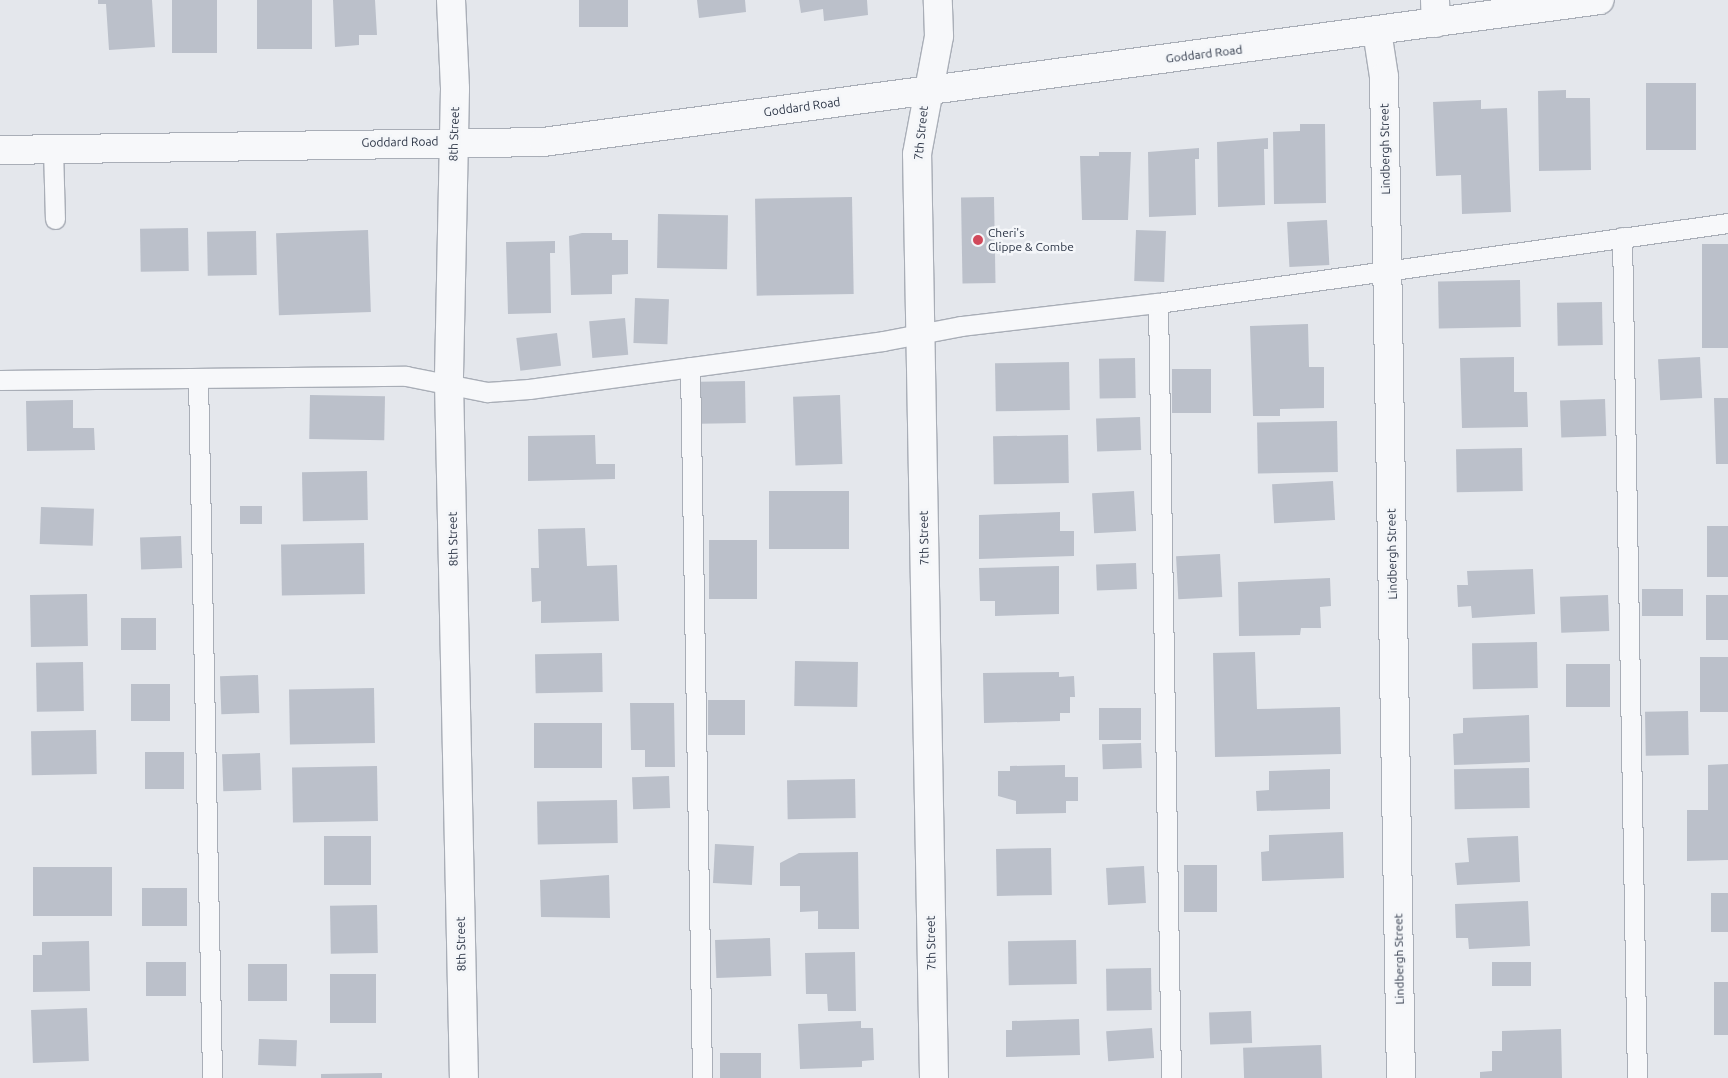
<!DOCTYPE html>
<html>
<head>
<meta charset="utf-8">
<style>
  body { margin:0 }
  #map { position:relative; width:1728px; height:1078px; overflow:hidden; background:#e4e7ec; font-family:Ubuntu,sans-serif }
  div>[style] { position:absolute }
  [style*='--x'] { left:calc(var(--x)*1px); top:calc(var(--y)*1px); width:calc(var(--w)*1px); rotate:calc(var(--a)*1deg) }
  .building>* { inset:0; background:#bbc0ca; transform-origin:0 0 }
  .roads { filter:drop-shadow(1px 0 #a9aeb7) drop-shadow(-1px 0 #a9aeb7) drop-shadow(0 1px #a9aeb7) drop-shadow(0 -1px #a9aeb7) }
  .service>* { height:19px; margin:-9.5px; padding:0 9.5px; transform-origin:9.5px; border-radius:9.5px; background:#f7f8fa }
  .minor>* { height:28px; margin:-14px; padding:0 14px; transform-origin:14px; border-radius:14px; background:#f7f8fa }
  .tertiary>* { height:28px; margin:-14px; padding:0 14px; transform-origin:14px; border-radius:14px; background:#f7f8fa }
  .dots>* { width:14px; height:14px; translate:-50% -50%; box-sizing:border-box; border:2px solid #f4f6f9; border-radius:50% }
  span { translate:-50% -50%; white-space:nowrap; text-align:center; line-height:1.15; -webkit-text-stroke:5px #f4f6f9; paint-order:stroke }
  .street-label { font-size:12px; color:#2b3445 }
  .poi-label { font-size:12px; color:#2b3445 }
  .left { translate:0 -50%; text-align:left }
</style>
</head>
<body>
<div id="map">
  <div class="building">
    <i style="clip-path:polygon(98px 0,152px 0,155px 47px,109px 50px,106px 4px,98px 4px)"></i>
    <i style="left:172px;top:0;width:45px;height:53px"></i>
    <i style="left:257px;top:0;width:55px;height:49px"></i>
    <i style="clip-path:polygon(333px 0,375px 0,377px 35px,359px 35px,359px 45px,335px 47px)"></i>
    <i style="left:579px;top:0;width:49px;height:27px"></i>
    <i style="clip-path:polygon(697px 0,745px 0,746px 12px,699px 18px)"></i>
    <i style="clip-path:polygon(799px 0,867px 0,868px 15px,824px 21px,823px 9px,801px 13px)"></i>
    <i style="left:1646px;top:83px;width:50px;height:67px"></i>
    <i style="clip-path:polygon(1566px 90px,1566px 98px,1590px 98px,1591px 170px,1539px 171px,1538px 91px)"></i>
    <i style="clip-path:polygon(1481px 100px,1481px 109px,1507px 108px,1511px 212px,1462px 214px,1461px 175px,1436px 176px,1433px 102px)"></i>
    <i style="clip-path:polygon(1300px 124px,1325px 124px,1326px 203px,1274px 204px,1273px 132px,1300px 131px)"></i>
    <i style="clip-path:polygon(1268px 138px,1268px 149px,1264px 149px,1265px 205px,1218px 207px,1217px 142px)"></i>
    <i style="clip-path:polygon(1199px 148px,1199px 159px,1195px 159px,1196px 215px,1149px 217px,1148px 152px)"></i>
    <i style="clip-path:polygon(1099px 152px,1131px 152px,1128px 220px,1082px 220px,1080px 156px,1099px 156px)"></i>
    <i style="left:852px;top:197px;width:97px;height:97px;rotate:89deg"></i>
    <i style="left:994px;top:197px;width:86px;height:33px;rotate:89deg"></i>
    <i style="left:658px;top:214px;width:70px;height:54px;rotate:1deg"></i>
    <i style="left:1327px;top:220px;width:45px;height:40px;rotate:87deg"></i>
    <i style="left:188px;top:228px;width:43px;height:48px;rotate:89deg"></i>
    <i style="left:368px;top:230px;width:82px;height:92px;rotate:88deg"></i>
    <i style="left:1136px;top:230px;width:30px;height:51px;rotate:2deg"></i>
    <i style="left:256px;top:231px;width:44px;height:49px;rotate:89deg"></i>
    <i style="clip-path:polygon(582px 233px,612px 233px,612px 240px,628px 240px,628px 274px,612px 275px,612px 294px,571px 295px,569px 236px)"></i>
    <i style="clip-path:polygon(555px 241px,555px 253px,550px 253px,551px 313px,508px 314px,506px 242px)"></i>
    <i style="left:1702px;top:244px;width:26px;height:104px"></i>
    <i style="left:1520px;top:280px;width:47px;height:82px;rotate:89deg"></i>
    <i style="left:635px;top:298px;width:34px;height:45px;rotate:2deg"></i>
    <i style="left:1602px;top:302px;width:43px;height:45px;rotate:89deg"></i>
    <i style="left:625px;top:318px;width:37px;height:36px;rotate:85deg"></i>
    <i style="clip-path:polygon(1308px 324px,1309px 367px,1324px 367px,1324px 408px,1280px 409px,1280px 416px,1253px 416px,1250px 326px)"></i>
    <i style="left:557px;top:333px;width:33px;height:41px;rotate:83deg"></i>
    <i style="clip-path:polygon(1514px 357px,1514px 392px,1527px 392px,1528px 427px,1462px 428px,1460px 358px)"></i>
    <i style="left:1700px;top:357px;width:41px;height:42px;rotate:87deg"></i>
    <i style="left:1135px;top:358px;width:40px;height:36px;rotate:89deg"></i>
    <i style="left:1069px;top:362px;width:48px;height:74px;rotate:89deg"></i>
    <i style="left:1211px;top:369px;width:44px;height:39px;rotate:90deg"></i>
    <i style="left:745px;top:381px;width:42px;height:46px;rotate:89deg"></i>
    <i style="left:310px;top:395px;width:75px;height:44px;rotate:1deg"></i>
    <i style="left:840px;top:395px;width:69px;height:47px;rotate:88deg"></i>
    <i style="clip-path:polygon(1714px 398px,1728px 398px,1728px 464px,1716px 464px)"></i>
    <i style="left:1605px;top:399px;width:37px;height:45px;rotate:88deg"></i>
    <i style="clip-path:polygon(73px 400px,73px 428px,94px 428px,95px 450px,27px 451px,26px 401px)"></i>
    <i style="left:1140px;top:417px;width:33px;height:44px;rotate:88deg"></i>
    <i style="left:1337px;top:421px;width:51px;height:80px;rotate:89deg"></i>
    <i style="clip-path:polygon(595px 435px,596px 464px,615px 464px,615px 479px,528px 481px,528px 436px)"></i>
    <i style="left:1068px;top:435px;width:48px;height:75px;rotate:89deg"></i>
    <i style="left:1522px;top:448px;width:43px;height:66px;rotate:89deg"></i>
    <i style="left:367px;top:471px;width:49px;height:65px;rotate:89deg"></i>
    <i style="left:1333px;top:481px;width:39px;height:61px;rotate:87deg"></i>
    <i style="left:769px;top:491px;width:80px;height:58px"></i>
    <i style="left:1134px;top:491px;width:40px;height:42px;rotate:87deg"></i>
    <i style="left:262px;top:506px;width:18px;height:22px;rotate:90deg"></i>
    <i style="left:41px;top:507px;width:53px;height:37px;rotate:2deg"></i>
    <i style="clip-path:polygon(1060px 512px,1060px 531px,1074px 531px,1074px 556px,979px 559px,979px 515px)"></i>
    <i style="left:1728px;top:526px;width:51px;height:21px;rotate:90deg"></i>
    <i style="clip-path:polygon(585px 528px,587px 566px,617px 565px,619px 621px,541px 623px,541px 601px,532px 602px,531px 568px,539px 568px,538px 529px)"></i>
    <i style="left:181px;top:536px;width:32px;height:41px;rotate:88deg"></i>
    <i style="left:757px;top:540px;width:59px;height:48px;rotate:90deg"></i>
    <i style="left:364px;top:543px;width:51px;height:83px;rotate:89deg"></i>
    <i style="left:1220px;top:554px;width:43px;height:44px;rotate:87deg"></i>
    <i style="left:1136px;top:563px;width:26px;height:40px;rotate:88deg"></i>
    <i style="clip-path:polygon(1059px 566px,1059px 614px,995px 616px,995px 601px,980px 601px,979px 568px)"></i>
    <i style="clip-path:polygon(1533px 569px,1535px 614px,1472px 618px,1471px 606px,1458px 607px,1457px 585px,1468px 585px,1467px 571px)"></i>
    <i style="clip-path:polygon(1330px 578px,1331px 606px,1320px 607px,1321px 628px,1301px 628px,1300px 635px,1239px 636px,1238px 582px)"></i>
    <i style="left:1642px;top:589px;width:41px;height:27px"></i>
    <i style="left:87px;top:594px;width:52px;height:57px;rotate:89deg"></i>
    <i style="left:1608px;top:595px;width:36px;height:48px;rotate:88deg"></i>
    <i style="left:1706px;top:595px;width:22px;height:45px"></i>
    <i style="left:156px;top:618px;width:32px;height:35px;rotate:90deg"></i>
    <i style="left:1537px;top:642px;width:46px;height:65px;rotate:89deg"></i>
    <i style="clip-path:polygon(1255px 652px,1257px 709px,1340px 707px,1341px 754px,1215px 757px,1213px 653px)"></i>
    <i style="left:602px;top:653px;width:39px;height:67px;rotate:89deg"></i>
    <i style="left:1700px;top:657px;width:28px;height:55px"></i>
    <i style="left:795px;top:661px;width:63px;height:45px;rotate:1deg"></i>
    <i style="left:83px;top:662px;width:49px;height:47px;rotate:89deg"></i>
    <i style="left:1610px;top:664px;width:43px;height:44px;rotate:90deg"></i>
    <i style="clip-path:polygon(1059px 672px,1059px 677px,1074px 676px,1075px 697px,1070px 697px,1070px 713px,1060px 713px,1060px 721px,984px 723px,983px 673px)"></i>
    <i style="left:258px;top:675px;width:38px;height:38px;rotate:88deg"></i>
    <i style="left:131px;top:684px;width:39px;height:37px"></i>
    <i style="left:374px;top:688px;width:55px;height:85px;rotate:89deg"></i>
    <i style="left:745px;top:700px;width:35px;height:37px;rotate:90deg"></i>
    <i style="clip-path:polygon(630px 703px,674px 703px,675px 767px,645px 767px,645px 750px,631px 750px)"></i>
    <i style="left:1099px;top:708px;width:42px;height:32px"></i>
    <i style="left:1688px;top:711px;width:44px;height:43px;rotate:89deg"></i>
    <i style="clip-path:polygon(1529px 715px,1530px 762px,1454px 765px,1453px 734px,1463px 733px,1463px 718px)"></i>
    <i style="left:602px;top:723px;width:45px;height:68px;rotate:90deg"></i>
    <i style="left:96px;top:730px;width:44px;height:65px;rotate:89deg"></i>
    <i style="left:1141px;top:743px;width:25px;height:39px;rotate:88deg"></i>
    <i style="left:145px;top:752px;width:39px;height:37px"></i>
    <i style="left:260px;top:753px;width:37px;height:38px;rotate:88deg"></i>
    <i style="clip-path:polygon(1728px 764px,1728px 860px,1687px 861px,1687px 810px,1708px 810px,1708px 765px)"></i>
    <i style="clip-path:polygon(1065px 765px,1065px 777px,1078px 777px,1078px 801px,1066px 801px,1066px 813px,1016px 814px,1016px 801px,998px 796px,998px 771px,1010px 771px,1010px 766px)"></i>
    <i style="left:377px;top:766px;width:55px;height:85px;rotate:89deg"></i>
    <i style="left:1529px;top:768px;width:40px;height:75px;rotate:89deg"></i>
    <i style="clip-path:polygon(1330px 769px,1330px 809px,1257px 811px,1256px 791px,1269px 790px,1269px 771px)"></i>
    <i style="left:669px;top:776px;width:32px;height:37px;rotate:88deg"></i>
    <i style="left:855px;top:779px;width:39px;height:68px;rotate:89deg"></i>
    <i style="left:617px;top:800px;width:43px;height:80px;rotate:89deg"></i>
    <i style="clip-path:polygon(1343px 832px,1344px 878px,1262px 881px,1261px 852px,1269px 851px,1269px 835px)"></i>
    <i style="left:324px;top:836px;width:47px;height:49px"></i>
    <i style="clip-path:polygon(1518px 836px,1520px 882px,1457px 885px,1455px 863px,1469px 862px,1467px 838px)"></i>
    <i style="left:715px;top:844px;width:39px;height:39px;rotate:3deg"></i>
    <i style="left:1051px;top:848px;width:47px;height:55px;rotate:89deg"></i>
    <i style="clip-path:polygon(858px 852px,859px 929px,818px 929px,818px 911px,800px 912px,800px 886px,780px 886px,780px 863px,799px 853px)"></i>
    <i style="left:1184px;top:865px;width:33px;height:47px"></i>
    <i style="left:1144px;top:866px;width:37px;height:38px;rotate:87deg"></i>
    <i style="left:112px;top:867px;width:49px;height:79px;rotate:90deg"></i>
    <i style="clip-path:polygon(609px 875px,610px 918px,541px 917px,540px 880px)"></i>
    <i style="left:142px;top:888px;width:45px;height:38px"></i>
    <i style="left:1728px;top:893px;width:39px;height:17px;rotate:90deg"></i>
    <i style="clip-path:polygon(1528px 901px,1530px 946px,1469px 949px,1468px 938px,1456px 938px,1455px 904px)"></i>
    <i style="left:377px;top:905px;width:48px;height:47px;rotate:89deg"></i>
    <i style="left:770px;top:938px;width:38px;height:55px;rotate:88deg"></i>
    <i style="left:1076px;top:940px;width:44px;height:68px;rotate:89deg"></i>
    <i style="clip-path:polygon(89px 941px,90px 991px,33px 992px,33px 955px,42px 955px,42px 942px)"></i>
    <i style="clip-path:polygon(855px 952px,856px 1011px,828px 1011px,827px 994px,806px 994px,805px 953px)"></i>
    <i style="left:146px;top:962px;width:40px;height:34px"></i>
    <i style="left:1492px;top:962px;width:39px;height:24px"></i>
    <i style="left:248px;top:964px;width:39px;height:37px"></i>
    <i style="left:1151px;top:968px;width:42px;height:45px;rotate:89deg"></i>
    <i style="left:330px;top:974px;width:46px;height:49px"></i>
    <i style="left:1714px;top:982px;width:14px;height:53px"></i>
    <i style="left:87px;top:1008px;width:53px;height:56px;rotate:88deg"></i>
    <i style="left:1251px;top:1011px;width:32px;height:42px;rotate:88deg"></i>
    <i style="clip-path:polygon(1079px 1019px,1080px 1055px,1006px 1057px,1006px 1030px,1012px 1030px,1012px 1021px)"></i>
    <i style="clip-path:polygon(861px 1021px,861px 1028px,873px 1028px,874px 1060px,862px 1061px,862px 1067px,800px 1069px,798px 1024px)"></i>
    <i style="left:1152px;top:1028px;width:30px;height:46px;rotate:86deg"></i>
    <i style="clip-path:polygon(1561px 1029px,1562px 1078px,1480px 1078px,1480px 1072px,1492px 1071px,1492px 1051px,1502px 1051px,1502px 1031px)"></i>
    <i style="left:259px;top:1039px;width:38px;height:26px;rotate:2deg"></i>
    <i style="left:1321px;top:1045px;width:33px;height:78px;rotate:88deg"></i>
    <i style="left:761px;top:1053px;width:25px;height:41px;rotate:90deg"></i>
    <i style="clip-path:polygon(382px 1073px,382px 1078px,321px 1078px,321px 1074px)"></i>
  </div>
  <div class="roads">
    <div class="service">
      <i style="--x:53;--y:149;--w:70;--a:88.4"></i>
      <i style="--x:1622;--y:237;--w:841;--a:88.98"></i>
      <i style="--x:1158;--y:303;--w:775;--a:89.04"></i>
      <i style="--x:690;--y:367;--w:711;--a:89.03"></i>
      <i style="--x:198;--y:378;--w:700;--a:88.85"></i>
      <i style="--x:0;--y:380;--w:406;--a:-0.6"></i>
      <i style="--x:406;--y:376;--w:83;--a:11.2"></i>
      <i style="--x:487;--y:392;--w:42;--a:-4.1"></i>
      <i style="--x:529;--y:389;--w:357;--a:-7.7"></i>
      <i style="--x:883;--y:341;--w:79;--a:-10.9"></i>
      <i style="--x:961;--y:326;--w:198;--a:-6.7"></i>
      <i style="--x:1158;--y:303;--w:576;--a:-7.99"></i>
    </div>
    <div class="minor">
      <i style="--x:451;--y:0;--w:89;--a:87.4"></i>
      <i style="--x:455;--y:89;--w:293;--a:91.2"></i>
      <i style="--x:449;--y:382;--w:696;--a:88.77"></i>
      <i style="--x:1435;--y:0;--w:23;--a:88"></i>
      <i style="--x:1377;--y:31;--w:47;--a:81.3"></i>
      <i style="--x:1384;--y:77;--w:1001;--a:89.03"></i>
      <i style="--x:934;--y:1078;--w:924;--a:-91.05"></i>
      <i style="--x:917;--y:154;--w:120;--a:-79.4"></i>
      <i style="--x:939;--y:36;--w:36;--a:-92"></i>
    </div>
    <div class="tertiary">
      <i style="--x:0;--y:150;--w:543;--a:-0.84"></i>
      <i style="--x:543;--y:142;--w:1066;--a:-7.65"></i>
    </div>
  </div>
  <div class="dots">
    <i style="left:978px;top:240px;background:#d1495b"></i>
  </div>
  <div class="street-label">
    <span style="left:1204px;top:54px;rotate:-7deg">Goddard Road</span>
    <span style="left:802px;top:107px;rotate:-8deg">Goddard Road</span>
    <span style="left:921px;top:133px;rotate:-84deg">7th Street</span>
    <span style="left:454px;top:134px;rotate:-88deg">8th Street</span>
    <span style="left:400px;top:142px;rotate:-1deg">Goddard Road</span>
    <span style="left:1385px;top:149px;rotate:-91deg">Lindbergh Street</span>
    <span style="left:924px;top:538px;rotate:-91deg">7th Street</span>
    <span style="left:453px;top:539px;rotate:-91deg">8th Street</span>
    <span style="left:1392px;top:554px;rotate:-91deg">Lindbergh Street</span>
    <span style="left:931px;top:943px;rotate:-91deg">7th Street</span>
    <span style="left:461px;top:944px;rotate:-91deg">8th Street</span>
    <span style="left:1399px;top:959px;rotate:-91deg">Lindbergh Street</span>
  </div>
  <div class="poi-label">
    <span class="left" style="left:988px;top:240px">Cheri's<br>Clippe &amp; Combe</span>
  </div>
</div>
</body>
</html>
